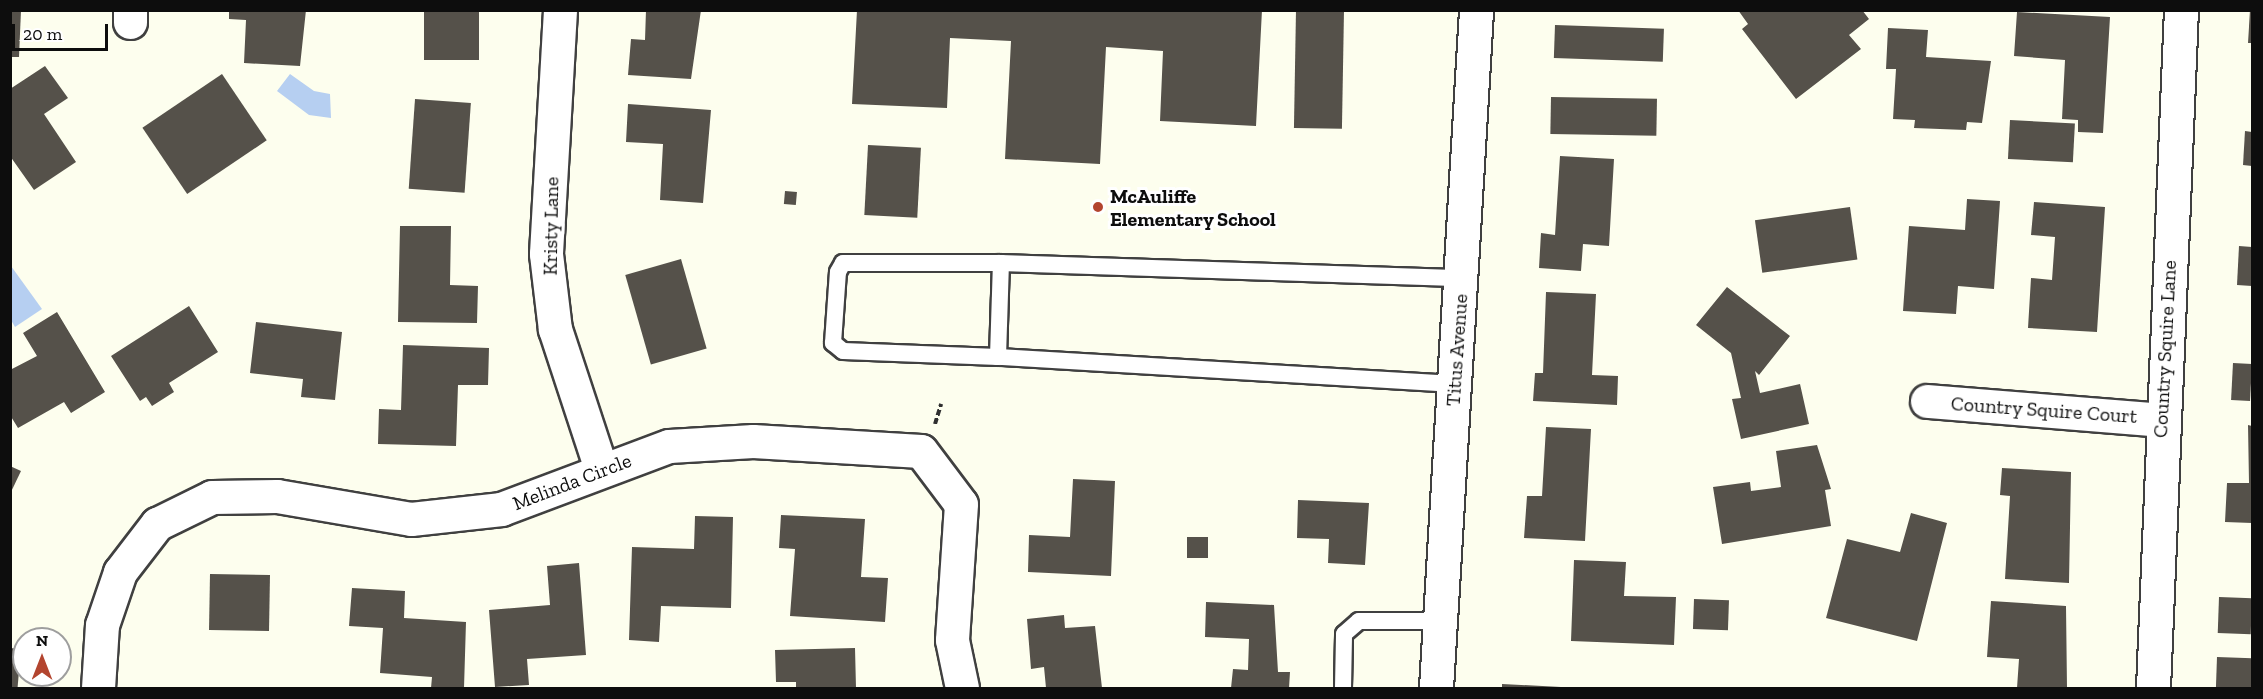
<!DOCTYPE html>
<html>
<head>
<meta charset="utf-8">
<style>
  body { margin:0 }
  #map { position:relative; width:2263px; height:699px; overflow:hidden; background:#fdfeee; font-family:"Zilla Slab",serif }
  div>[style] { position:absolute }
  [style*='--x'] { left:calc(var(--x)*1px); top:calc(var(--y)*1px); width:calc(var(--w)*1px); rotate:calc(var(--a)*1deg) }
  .water>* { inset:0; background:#b6cff1 }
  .building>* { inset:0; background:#55514a; transform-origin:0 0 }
  .path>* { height:4px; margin-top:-2px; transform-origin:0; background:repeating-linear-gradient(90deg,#2f2f2f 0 6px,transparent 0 9px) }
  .roads { filter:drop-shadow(2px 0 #404040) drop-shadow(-2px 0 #404040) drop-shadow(0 2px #404040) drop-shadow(0 -2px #404040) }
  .service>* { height:16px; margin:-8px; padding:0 8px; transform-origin:8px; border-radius:8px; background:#fff }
  .minor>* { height:33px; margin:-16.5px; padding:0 16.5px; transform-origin:16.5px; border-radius:16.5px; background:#fff }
  .dots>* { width:16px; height:16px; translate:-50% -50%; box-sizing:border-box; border:3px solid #fff; border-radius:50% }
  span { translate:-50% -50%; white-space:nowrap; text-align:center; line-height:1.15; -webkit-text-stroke:6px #fff; paint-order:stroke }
  .poi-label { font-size:20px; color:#0d0d0d; font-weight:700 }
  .left { translate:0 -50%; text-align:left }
  .street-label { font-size:20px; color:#0d0d0d }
  .frame { position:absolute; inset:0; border:12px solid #0d0d0d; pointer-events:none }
  .north { position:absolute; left:12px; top:627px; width:60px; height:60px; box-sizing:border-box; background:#fff; border:2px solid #9e9e9e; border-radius:50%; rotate:0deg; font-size:16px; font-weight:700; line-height:24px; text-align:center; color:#0d0d0d }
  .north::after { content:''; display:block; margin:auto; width:21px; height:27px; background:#b3452f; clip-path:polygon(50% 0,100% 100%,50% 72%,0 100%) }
  .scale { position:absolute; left:12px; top:24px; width:96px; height:27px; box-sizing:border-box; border:3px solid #0d0d0d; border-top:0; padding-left:8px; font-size:18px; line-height:21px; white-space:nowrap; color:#0d0d0d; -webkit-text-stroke:4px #fff; paint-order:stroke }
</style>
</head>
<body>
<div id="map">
  <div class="water">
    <i style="clip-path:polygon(290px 74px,314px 91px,330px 94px,331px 118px,309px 115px,277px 91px)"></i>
    <i style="clip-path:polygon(11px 266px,42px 309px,15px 327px,11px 320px)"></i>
  </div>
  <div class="building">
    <i style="clip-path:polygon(10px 10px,21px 10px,19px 57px,10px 57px)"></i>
    <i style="clip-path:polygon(229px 10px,306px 10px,300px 66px,244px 63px,246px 20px,229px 19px)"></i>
    <i style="left:424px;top:10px;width:55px;height:50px"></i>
    <i style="clip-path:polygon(646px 10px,701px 10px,691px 79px,628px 75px,631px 39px,645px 40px)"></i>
    <i style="clip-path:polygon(857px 10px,1262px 10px,1256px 126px,1160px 121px,1163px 51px,1106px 47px,1100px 164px,1005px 159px,1011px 41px,950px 38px,947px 108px,852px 104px)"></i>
    <i style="left:1296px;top:10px;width:48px;height:118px;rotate:1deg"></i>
    <i style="clip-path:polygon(1738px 10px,1862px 10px,1869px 19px,1849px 35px,1861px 49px,1796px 99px,1742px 29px,1748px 24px)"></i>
    <i style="clip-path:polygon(2250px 10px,2252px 10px,2252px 43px,2248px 43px)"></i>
    <i style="clip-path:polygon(2017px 12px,2110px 17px,2103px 133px,2078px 132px,2078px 120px,2062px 119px,2065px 60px,2014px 56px)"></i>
    <i style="left:1555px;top:25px;width:109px;height:33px;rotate:2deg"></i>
    <i style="clip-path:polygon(1888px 28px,1928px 30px,1926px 57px,1991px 61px,1982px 123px,1967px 122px,1966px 130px,1914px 128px,1915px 120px,1893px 119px,1896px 69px,1886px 69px)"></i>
    <i style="clip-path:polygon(45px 66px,68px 98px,44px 114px,76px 162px,34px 190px,10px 156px,10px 89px)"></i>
    <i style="left:222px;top:74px;width:80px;height:96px;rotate:56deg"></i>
    <i style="left:1551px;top:97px;width:106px;height:37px;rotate:1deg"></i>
    <i style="left:415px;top:99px;width:56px;height:90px;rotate:4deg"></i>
    <i style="clip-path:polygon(628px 104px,711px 110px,703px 203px,660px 200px,663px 144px,626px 142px)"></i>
    <i style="left:2010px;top:120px;width:65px;height:39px;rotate:3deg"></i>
    <i style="clip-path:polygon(2245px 131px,2252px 132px,2252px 166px,2243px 165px)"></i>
    <i style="left:868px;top:145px;width:53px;height:70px;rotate:3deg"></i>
    <i style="clip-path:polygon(1560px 156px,1614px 159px,1609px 246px,1583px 244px,1581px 271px,1539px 268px,1541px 233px,1555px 235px)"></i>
    <i style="left:785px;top:191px;width:12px;height:13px;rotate:5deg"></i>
    <i style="clip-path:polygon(1967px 199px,2000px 201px,1994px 289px,1958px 286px,1956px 314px,1903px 311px,1909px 226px,1965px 230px)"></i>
    <i style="clip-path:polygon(2034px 202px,2105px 207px,2097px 332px,2028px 328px,2031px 278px,2052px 280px,2055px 237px,2031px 235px)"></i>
    <i style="left:1850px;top:207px;width:53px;height:96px;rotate:82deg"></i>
    <i style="clip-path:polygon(400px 226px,451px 226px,450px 285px,478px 286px,477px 323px,398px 322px)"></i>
    <i style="clip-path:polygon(2239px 246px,2252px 247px,2252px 286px,2237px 285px)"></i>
    <i style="left:681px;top:259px;width:93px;height:58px;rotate:74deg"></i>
    <i style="clip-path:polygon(1727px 287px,1790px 336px,1759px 375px,1755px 371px,1760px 393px,1800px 384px,1809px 424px,1741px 439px,1732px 399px,1741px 398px,1731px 353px,1696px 325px)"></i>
    <i style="clip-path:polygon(1546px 292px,1596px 294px,1592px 375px,1618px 376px,1617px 405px,1533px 401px,1535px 373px,1543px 373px)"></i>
    <i style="clip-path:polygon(189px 306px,218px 352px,169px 383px,174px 392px,152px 406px,146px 397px,140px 401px,111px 356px)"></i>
    <i style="clip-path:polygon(57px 312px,105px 392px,71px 413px,64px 402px,18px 428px,10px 415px,10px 370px,37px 356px,23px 333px)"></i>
    <i style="clip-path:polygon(256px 322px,342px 332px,335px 400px,301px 397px,303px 379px,250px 373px)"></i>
    <i style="clip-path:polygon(403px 345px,489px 348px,488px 385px,458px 385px,456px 446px,378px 444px,379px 409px,401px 410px)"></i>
    <i style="left:2233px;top:363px;width:19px;height:37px;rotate:3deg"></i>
    <i style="clip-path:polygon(2248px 425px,2252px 426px,2252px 523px,2225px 522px,2227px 483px,2249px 483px)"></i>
    <i style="clip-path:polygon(1546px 427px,1591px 429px,1585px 541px,1524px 538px,1527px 496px,1542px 496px)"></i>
    <i style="clip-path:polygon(1817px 445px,1831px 489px,1825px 490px,1831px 526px,1722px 544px,1713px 487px,1750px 482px,1751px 491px,1781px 487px,1776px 451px)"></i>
    <i style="clip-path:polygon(10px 466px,21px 471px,10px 494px)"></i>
    <i style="clip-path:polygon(2002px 468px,2071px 472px,2069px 583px,2005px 579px,2010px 496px,2000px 495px)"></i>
    <i style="clip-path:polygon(1073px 479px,1115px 481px,1111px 576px,1028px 572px,1029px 535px,1070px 537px)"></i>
    <i style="clip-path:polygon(1298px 500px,1369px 503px,1365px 565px,1328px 563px,1329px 539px,1297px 538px)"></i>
    <i style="clip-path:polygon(1911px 513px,1947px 523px,1917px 641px,1826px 618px,1847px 539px,1900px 552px)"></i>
    <i style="clip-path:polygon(781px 515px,865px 519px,861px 577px,888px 578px,885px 622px,790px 616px,795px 549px,779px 548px)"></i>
    <i style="clip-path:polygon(695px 516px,733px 517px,731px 608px,661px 606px,659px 642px,629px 640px,632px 547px,694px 549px)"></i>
    <i style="left:1187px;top:537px;width:21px;height:21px"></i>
    <i style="clip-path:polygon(1574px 560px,1626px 562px,1624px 596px,1676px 597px,1674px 645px,1571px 641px)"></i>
    <i style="clip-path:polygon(579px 563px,586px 655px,527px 659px,529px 685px,495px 687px,489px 610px,550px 605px,547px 566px)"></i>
    <i style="left:210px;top:574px;width:60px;height:56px;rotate:1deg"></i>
    <i style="clip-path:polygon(352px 588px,405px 591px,404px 618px,466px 622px,464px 688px,431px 688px,432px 677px,380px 673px,383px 628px,349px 626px)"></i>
    <i style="left:2219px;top:597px;width:33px;height:36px;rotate:2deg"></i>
    <i style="left:1694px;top:599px;width:35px;height:30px;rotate:2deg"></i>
    <i style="clip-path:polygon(1991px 601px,2066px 606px,2067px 688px,2017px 688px,2019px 659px,1987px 657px)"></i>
    <i style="clip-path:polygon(1206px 602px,1274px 605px,1278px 672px,1290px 672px,1289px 688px,1231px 688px,1233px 669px,1248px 670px,1249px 639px,1205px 637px)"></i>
    <i style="clip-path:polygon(1064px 615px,1065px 628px,1095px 626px,1102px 688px,1046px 688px,1044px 667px,1031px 669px,1027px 619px)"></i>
    <i style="left:10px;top:648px;width:11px;height:40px;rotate:5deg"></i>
    <i style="clip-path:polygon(855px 648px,856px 688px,796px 688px,796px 682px,776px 682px,775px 650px)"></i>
    <i style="left:2217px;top:657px;width:35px;height:31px;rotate:2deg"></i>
    <i style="clip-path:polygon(1502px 684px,1561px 687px,1561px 688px,1502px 688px)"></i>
  </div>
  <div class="path">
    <i style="--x:935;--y:424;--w:21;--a:-73"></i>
  </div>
  <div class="roads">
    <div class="service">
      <i style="--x:998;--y:357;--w:155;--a:-177.8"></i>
      <i style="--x:843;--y:351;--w:13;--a:-141"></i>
      <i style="--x:833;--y:343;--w:71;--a:-86"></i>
      <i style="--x:838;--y:272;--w:10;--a:-61"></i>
      <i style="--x:843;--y:263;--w:158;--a:0"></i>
      <i style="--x:1455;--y:384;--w:458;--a:-176.6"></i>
      <i style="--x:998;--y:357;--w:94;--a:-88.2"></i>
      <i style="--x:1001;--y:263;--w:461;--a:1.9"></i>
      <i style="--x:1343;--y:688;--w:54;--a:-88.9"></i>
      <i style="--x:1344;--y:634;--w:20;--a:-41"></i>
      <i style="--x:1359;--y:621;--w:78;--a:0"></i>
    </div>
    <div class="minor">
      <i style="--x:560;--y:10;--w:244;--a:93.3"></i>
      <i style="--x:546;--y:254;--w:76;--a:83.2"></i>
      <i style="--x:555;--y:329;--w:147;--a:71.8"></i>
      <i style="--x:130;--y:22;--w:12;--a:-90"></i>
      <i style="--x:1927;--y:401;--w:236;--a:4.6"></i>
      <i style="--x:98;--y:688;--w:63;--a:-86.4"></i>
      <i style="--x:102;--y:625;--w:56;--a:-71.2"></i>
      <i style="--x:120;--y:572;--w:61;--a:-52.4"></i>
      <i style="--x:157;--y:524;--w:61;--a:-26.1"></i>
      <i style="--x:212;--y:497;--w:65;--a:-0.9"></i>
      <i style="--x:277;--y:496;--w:136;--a:9.7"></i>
      <i style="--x:411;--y:519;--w:91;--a:-6.3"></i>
      <i style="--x:501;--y:509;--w:179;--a:-20.6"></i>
      <i style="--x:669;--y:446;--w:84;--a:-3.4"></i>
      <i style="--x:753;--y:441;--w:168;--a:3.4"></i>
      <i style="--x:921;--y:451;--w:66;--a:53"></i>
      <i style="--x:961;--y:504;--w:136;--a:93.8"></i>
      <i style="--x:952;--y:640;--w:49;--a:78.2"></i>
      <i style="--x:1436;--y:688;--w:679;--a:-86.62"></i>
      <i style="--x:2153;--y:688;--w:679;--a:-87.64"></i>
    </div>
  </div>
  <div class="dots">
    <i style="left:1098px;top:207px;background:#b3452f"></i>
  </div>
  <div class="poi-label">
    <span class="left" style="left:1110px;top:208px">McAuliffe<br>Elementary School</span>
  </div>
  <div class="street-label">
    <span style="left:551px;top:226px;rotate:-89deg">Kristy Lane</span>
    <span style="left:2165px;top:349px;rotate:-87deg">Country Squire Lane</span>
    <span style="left:1457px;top:350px;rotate:-86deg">Titus Avenue</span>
    <span style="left:2044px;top:410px;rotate:4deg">Country Squire Court</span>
    <span style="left:572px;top:482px;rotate:-21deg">Melinda Circle</span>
  </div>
  <div class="frame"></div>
  <div class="north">N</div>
  <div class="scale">20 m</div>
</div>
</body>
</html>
